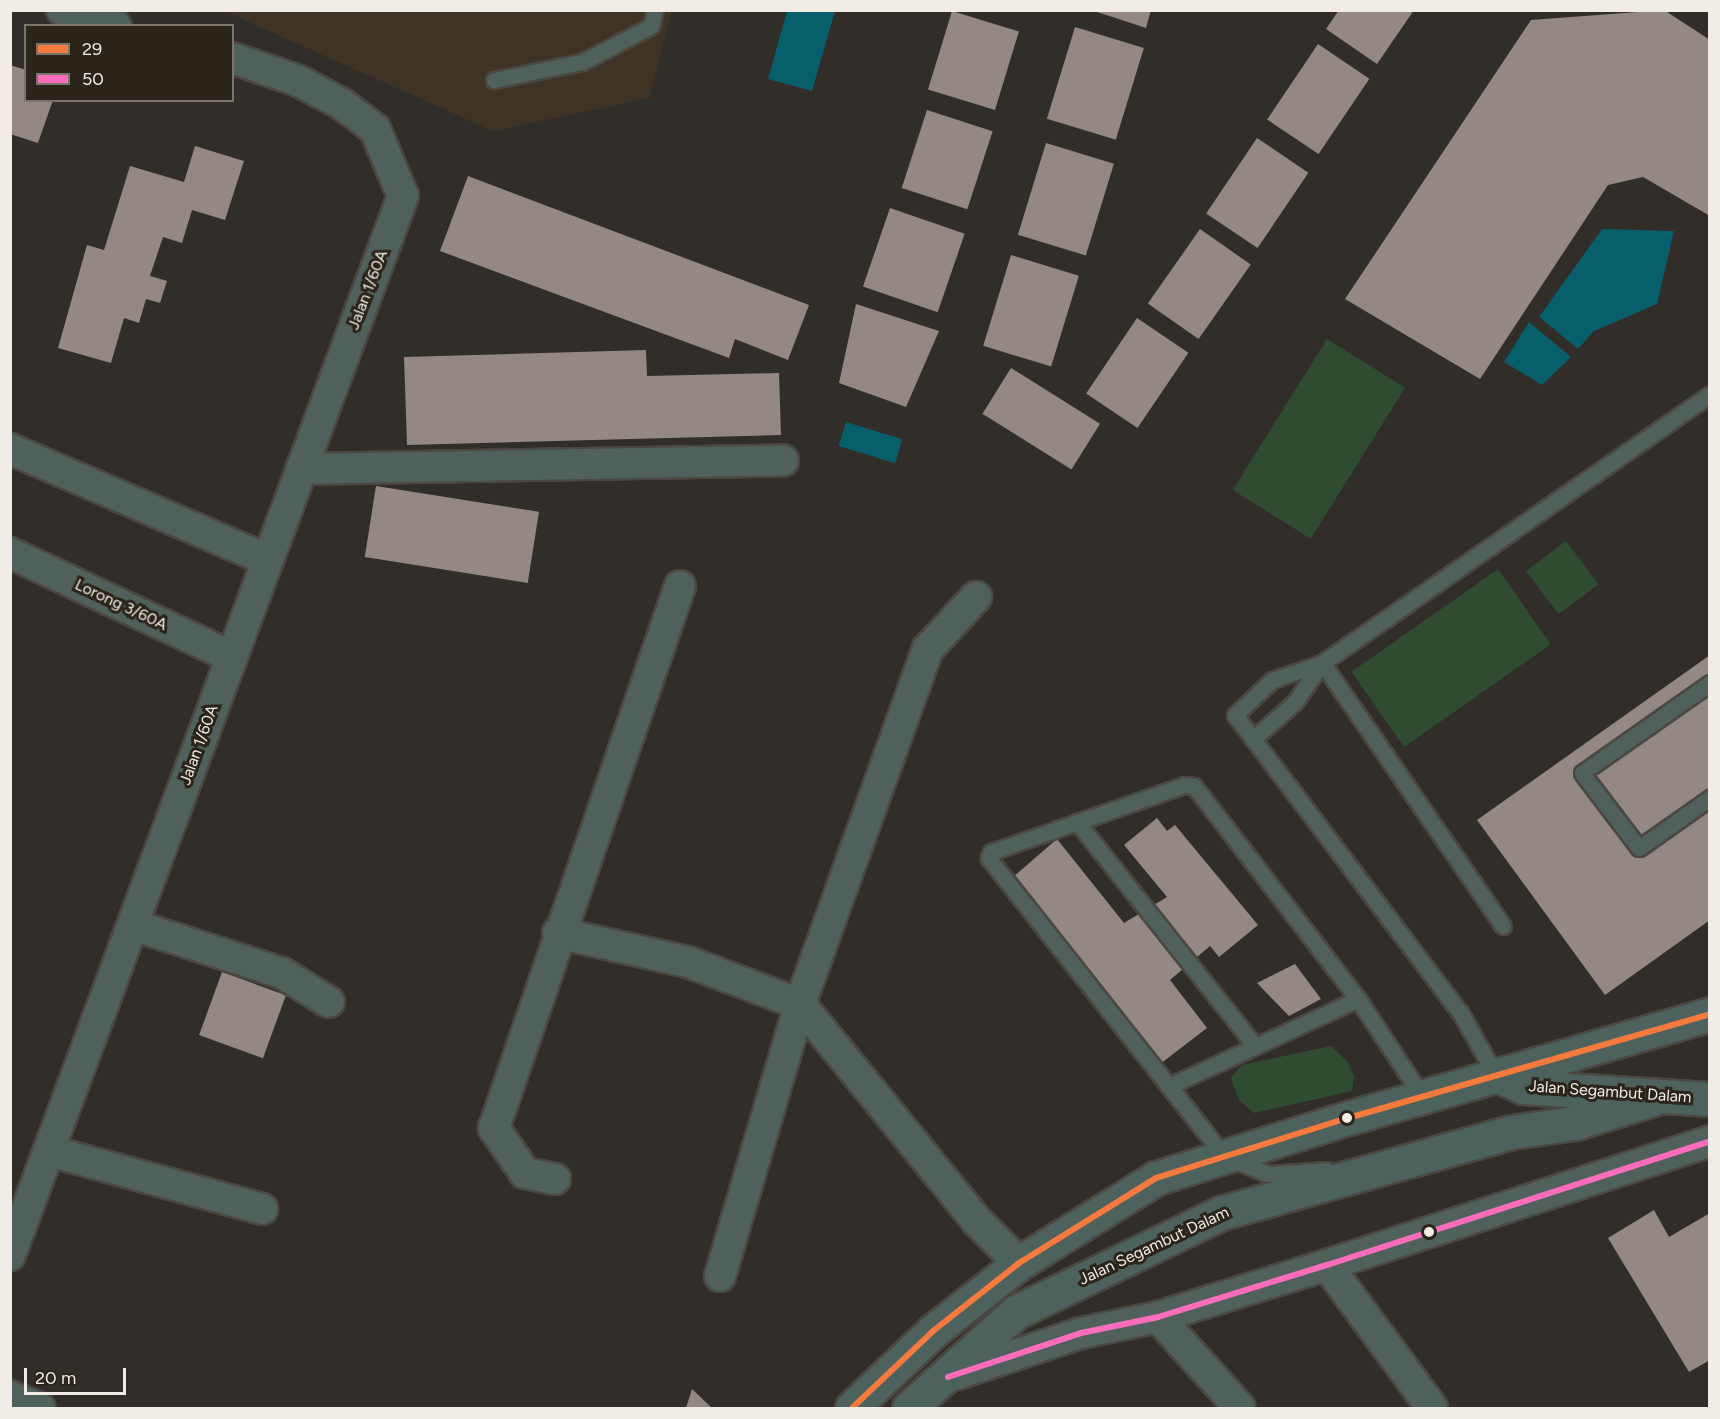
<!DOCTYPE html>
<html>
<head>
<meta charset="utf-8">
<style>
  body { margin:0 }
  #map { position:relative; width:1720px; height:1419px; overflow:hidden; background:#312d28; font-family:Figtree,sans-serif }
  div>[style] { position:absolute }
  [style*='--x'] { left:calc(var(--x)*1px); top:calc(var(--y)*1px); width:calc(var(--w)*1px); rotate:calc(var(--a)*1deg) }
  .education>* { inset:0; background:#3e3325 }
  .green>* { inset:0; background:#2f4b32; transform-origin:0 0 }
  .water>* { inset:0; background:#065f6b; transform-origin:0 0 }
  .building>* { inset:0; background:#938884; transform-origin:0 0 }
  .roads { filter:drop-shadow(2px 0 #4b4843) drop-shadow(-2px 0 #4b4843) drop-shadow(0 2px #4b4843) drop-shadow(0 -2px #4b4843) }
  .lane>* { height:15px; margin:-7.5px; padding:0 7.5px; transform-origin:7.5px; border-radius:7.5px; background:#50615c }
  .street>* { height:30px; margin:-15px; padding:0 15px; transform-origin:15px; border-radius:15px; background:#50615c }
  .secondary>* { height:33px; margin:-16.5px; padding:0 16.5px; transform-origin:16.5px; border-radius:16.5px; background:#4d615d }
  .bus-1>* { height:6px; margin:-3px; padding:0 3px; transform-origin:3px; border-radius:3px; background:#f6793e }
  .bus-2>* { height:6px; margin:-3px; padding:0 3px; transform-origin:3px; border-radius:3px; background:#fb6dba }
  .dots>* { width:16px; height:16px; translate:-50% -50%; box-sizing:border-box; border:3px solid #2b241a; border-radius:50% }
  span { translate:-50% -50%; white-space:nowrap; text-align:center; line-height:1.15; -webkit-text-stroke:6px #2b241a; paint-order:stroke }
  .street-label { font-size:16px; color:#f1ece5 }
  .frame { position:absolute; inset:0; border:12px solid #f1ece5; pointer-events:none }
  .legend { position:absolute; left:24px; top:24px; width:210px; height:78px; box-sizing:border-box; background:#2b241a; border:2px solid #7a746b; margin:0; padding:8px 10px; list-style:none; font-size:18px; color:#f1ece5 }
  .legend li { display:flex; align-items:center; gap:12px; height:30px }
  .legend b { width:30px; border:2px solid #7a746b }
  .scale { position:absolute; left:24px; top:1368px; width:102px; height:27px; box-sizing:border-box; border:3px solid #f1ece5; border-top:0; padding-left:8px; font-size:18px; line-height:21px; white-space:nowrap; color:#f1ece5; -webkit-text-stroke:4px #2b241a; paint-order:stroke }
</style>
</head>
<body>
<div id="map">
  <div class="education">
    <i style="clip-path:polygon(224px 11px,672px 11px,649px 98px,493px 131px)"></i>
  </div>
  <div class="green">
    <i style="left:1327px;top:339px;width:92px;height:178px;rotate:32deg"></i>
    <i style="left:1566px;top:541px;width:54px;height:50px;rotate:53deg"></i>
    <i style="left:1498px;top:569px;width:92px;height:179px;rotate:55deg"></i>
    <i style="clip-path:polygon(1331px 1046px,1347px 1061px,1354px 1076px,1352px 1091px,1254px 1113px,1239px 1100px,1231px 1078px,1242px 1065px)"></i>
  </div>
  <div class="water">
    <i style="clip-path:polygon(787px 11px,835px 11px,812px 91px,768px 79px)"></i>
    <i style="clip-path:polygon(1602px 229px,1674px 231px,1657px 304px,1594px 331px,1578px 349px,1539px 317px)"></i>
    <i style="clip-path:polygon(1529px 322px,1571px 357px,1542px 385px,1504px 362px)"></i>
    <i style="left:846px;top:422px;width:59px;height:25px;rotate:17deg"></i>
  </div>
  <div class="building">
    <i style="clip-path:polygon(1091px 10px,1151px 10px,1146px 28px)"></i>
    <i style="clip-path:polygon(1339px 10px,1414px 10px,1377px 64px,1326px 29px)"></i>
    <i style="clip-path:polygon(1664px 10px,1710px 40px,1710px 216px,1643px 177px,1608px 185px,1480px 379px,1345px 299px,1531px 20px)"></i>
    <i style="left:952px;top:11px;width:70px;height:82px;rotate:17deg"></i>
    <i style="left:1075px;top:27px;width:72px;height:96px;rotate:17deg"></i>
    <i style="left:1318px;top:44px;width:62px;height:91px;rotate:34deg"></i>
    <i style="clip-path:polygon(10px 65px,26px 70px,26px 100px,53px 100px,38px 143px,10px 134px)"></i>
    <i style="left:927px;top:110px;width:69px;height:82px;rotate:18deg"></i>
    <i style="left:1257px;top:138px;width:62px;height:91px;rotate:34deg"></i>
    <i style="left:1046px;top:143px;width:71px;height:96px;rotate:17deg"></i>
    <i style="clip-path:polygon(195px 146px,244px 161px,225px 220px,192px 210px,182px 243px,163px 237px,150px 276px,167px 281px,160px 303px,146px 299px,139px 323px,124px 318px,111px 363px,58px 348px,87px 245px,104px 250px,130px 166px,184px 182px)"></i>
    <i style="clip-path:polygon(468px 176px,809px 305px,788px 360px,735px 339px,729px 358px,440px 251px)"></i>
    <i style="left:890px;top:208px;width:79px;height:83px;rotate:19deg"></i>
    <i style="left:1200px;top:229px;width:62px;height:91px;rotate:35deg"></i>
    <i style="left:1011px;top:255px;width:71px;height:95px;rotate:17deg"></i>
    <i style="clip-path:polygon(856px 304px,939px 331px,906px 407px,839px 383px)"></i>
    <i style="left:1137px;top:318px;width:62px;height:91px;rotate:34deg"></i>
    <i style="clip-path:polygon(646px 350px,647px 376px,779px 373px,781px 435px,407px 445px,404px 357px)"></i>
    <i style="left:1011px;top:368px;width:105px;height:54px;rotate:32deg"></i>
    <i style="left:376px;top:486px;width:165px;height:72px;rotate:9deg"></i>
    <i style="clip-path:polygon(1710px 655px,1710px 920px,1605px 995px,1477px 820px)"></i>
    <i style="clip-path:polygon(1157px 818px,1167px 831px,1175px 825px,1258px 925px,1219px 957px,1210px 946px,1170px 980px,1207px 1028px,1160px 1064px,1013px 877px,1057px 839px,1124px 923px,1167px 897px,1124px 845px)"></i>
    <i style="clip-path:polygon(1295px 964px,1321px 999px,1289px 1016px,1257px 983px)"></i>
    <i style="left:222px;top:972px;width:68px;height:67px;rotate:20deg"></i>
    <i style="clip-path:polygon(1654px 1210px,1669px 1237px,1710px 1213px,1710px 1360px,1689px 1372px,1608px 1238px)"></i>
    <i style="clip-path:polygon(692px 1389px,712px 1408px,686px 1408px)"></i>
  </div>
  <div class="roads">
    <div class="lane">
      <i style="--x:494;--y:80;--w:90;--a:-11.6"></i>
      <i style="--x:582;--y:62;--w:78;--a:-27.6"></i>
      <i style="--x:651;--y:26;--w:16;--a:-76"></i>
      <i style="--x:1322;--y:663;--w:53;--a:161.2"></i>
      <i style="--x:1272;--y:680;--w:51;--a:136.6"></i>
      <i style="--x:1235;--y:715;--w:373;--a:52.9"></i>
      <i style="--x:1460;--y:1012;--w:71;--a:60.6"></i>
      <i style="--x:1710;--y:683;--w:156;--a:144.9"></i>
      <i style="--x:1582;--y:773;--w:94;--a:52.8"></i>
      <i style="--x:1639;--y:848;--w:87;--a:-35.2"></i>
      <i style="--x:1253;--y:739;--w:56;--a:-41.4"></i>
      <i style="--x:1295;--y:702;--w:47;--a:-55.3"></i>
      <i style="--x:1077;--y:822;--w:286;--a:51.5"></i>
      <i style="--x:1503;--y:926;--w:319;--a:-124.5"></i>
      <i style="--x:1322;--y:663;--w:472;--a:-34.7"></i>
      <i style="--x:1171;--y:1085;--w:206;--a:-24.7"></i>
      <i style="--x:1326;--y:1170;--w:58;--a:176.1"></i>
      <i style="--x:1268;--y:1174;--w:48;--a:-157.8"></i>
      <i style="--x:1224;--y:1156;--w:380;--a:-128.3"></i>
      <i style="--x:989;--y:858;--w:6;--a:-72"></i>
      <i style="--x:991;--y:852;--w:205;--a:-19.1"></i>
      <i style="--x:1185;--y:785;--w:9;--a:6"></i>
      <i style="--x:1194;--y:786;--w:269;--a:52.4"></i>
      <i style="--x:1358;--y:999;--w:116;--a:56.6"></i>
    </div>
    <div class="street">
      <i style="--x:62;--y:10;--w:56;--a:16.5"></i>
      <i style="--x:10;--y:449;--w:281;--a:23.3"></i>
      <i style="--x:301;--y:469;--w:482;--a:-1"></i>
      <i style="--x:10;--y:553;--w:245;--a:25.1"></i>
      <i style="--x:133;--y:925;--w:157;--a:17.9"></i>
      <i style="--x:282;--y:973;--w:55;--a:31.7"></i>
      <i style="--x:558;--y:933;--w:133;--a:12.6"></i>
      <i style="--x:688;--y:962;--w:120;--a:20.6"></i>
      <i style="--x:800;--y:1004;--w:281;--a:50.8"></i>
      <i style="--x:978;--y:1222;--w:58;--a:45"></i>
      <i style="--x:49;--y:1151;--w:221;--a:15.2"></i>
      <i style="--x:555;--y:1179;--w:31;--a:-169"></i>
      <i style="--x:525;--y:1173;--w:55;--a:-124.6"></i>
      <i style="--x:494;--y:1128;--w:573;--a:-71.06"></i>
      <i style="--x:10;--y:1255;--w:1130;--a:-69.64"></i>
      <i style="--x:403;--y:196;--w:73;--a:-112.7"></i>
      <i style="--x:375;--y:129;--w:41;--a:-142.9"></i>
      <i style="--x:342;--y:104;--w:49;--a:-151.9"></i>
      <i style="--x:299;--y:81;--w:71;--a:-161.1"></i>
      <i style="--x:1327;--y:1265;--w:177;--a:53.7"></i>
      <i style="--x:720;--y:1276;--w:284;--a:-73.6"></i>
      <i style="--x:800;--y:1004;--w:377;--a:-70.2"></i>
      <i style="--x:928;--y:649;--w:71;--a:-47.3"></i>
      <i style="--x:1158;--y:1317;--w:122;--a:48"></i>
      <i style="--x:948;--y:1377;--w:140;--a:-18.3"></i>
      <i style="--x:1081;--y:1333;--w:79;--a:-11.7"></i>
      <i style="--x:1158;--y:1317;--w:177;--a:-17.1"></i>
      <i style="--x:1327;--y:1265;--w:403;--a:-17.9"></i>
      <i style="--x:10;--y:1396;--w:32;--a:22"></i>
    </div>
    <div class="secondary">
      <i style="--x:1495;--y:1074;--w:31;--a:25"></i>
      <i style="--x:1523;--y:1087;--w:187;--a:3.7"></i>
      <i style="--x:852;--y:1408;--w:112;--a:-43.5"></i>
      <i style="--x:933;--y:1331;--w:110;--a:-38.3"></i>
      <i style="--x:1019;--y:1263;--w:161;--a:-31.8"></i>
      <i style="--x:1156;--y:1178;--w:201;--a:-17.4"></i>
      <i style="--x:1348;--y:1118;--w:377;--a:-16"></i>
      <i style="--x:909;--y:1408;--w:144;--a:-41.9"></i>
      <i style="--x:1016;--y:1312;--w:228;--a:-25.8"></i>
      <i style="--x:1221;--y:1213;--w:301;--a:-15.6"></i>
      <i style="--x:1511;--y:1132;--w:65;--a:-8"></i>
      <i style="--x:1575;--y:1123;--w:91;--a:-17.2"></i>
    </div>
  </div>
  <div class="bus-1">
    <i style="--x:852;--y:1408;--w:112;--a:-43.5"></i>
    <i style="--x:933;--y:1331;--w:110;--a:-38.3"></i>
    <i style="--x:1019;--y:1263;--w:161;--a:-31.8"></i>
    <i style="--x:1156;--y:1178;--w:201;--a:-17.4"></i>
    <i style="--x:1348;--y:1118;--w:377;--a:-16"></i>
  </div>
  <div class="bus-2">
    <i style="--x:948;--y:1377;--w:140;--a:-18.3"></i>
    <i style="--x:1081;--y:1333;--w:79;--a:-11.7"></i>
    <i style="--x:1158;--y:1317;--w:177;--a:-17.1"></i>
    <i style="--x:1327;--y:1265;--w:403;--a:-17.9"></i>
  </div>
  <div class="dots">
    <i style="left:1347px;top:1118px;background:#f1ece5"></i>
    <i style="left:1429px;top:1232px;background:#f1ece5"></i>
  </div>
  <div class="street-label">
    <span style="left:368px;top:290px;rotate:-69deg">Jalan 1/60A</span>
    <span style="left:121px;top:605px;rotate:25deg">Lorong 3/60A</span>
    <span style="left:199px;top:745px;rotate:-70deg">Jalan 1/60A</span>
    <span style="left:1610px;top:1092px;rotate:4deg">Jalan Segambut Dalam</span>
    <span style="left:1154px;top:1246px;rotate:-25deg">Jalan Segambut Dalam</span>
  </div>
  <div class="frame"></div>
  <ul class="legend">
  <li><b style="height:8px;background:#f6793e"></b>29</li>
  <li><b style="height:8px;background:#fb6dba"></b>50</li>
  </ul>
  <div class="scale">20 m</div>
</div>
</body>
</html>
